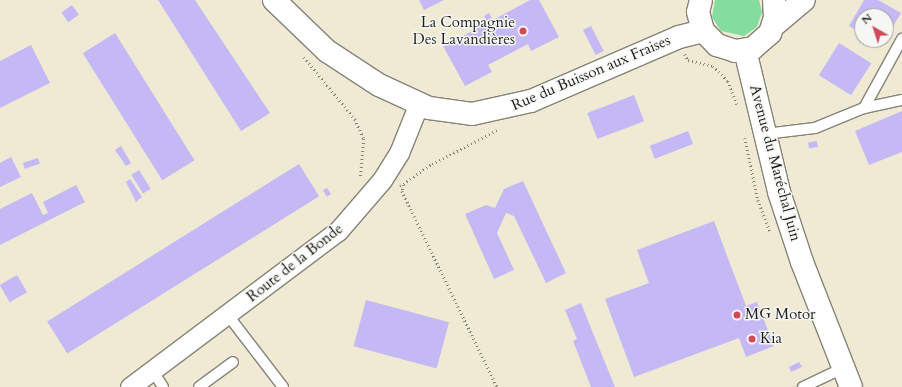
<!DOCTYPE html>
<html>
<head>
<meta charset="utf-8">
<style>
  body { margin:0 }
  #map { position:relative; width:902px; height:387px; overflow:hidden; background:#f0ead5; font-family:Cardo,serif }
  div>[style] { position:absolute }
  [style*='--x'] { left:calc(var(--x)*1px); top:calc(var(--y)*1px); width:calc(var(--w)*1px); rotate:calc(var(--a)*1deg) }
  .green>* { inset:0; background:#85dc9f }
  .building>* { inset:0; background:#c4b9f4; transform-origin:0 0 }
  .path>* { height:2.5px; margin-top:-1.25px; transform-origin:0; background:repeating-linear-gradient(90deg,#868378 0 1px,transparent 0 4px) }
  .roads { filter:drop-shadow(1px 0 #868378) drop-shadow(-1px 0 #868378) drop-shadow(0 1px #868378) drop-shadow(0 -1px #868378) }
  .lane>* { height:10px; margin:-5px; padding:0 5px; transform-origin:5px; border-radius:5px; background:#fff }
  .street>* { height:19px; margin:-9.5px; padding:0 9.5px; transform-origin:9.5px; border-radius:9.5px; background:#fff }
  .secondary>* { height:22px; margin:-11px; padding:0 11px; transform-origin:11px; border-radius:11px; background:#fff }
  .dots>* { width:11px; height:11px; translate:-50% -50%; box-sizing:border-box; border:2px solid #f6f6f2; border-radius:50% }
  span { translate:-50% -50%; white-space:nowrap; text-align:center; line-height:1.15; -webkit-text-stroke:3px #f6f6f2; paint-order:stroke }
  .poi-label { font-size:15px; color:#1c1c1c }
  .right { translate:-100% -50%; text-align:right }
  .left { translate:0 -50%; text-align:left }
  .street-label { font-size:15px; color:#1c1c1c }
  .north { position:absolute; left:854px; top:8px; width:40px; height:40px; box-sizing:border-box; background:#f6f6f2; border:1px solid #9f9f9c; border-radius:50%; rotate:321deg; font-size:11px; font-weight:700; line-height:16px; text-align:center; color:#1c1c1c }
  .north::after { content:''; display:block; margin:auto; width:14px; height:18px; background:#d1495b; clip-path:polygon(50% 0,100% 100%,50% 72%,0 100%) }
</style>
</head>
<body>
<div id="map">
  <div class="green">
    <i style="clip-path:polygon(715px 0,759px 0,762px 12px,757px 27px,744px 36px,721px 31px,712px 17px)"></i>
  </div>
  <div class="building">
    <i style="clip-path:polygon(158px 0,195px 0,270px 113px,241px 131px)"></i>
    <i style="clip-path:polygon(419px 0,444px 0,424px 10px)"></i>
    <i style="clip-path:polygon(530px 0,539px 0,559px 37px,531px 51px,528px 44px,488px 65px,492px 72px,465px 86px,443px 46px,488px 23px,484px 16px,489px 13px,493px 20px)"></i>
    <i style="clip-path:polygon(864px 0,878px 0,901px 13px,886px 38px,886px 16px,862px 16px,862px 34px,849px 26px)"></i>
    <i style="left:72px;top:5px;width:12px;height:13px;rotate:55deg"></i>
    <i style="left:591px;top:26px;width:28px;height:9px;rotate:63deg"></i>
    <i style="left:115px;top:33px;width:150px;height:38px;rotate:58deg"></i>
    <i style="clip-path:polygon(873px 40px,885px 40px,882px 45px)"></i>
    <i style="left:839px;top:43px;width:38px;height:38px;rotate:32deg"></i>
    <i style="clip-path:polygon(31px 45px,50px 83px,0 108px,0 61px)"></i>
    <i style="left:634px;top:95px;width:28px;height:50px;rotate:69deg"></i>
    <i style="clip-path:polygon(902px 111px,902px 152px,869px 165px,855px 131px)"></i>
    <i style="left:688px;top:131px;width:14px;height:41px;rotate:69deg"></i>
    <i style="left:817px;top:141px;width:6px;height:9px;rotate:81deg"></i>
    <i style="clip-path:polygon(121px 146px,131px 163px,126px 166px,115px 150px)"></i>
    <i style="clip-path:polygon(11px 157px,21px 177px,0 187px,0 163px)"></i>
    <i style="left:38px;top:158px;width:6px;height:16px;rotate:72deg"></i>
    <i style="left:299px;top:164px;width:38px;height:297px;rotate:58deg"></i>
    <i style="left:139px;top:170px;width:22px;height:9px;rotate:58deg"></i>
    <i style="clip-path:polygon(130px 179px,142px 197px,136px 202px,126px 182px)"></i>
    <i style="clip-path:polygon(523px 181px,566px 273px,546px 283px,514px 216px,506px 213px,497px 233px,514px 270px,494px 279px,465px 214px,486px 205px,495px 208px,504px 189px)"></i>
    <i style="clip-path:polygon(76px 185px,85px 202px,0 245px,0 209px,32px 193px,43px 215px,48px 213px,43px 202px)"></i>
    <i style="clip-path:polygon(327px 188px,331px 194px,327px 197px,323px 190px)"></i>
    <i style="clip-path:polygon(714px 221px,746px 306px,757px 302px,774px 346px,746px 357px,739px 338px,634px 377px,605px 299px,649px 283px,637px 250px)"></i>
    <i style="left:17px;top:275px;width:20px;height:20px;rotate:60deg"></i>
    <i style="left:366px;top:300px;width:86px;height:48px;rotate:15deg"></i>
    <i style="clip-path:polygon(581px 303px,593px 333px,615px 387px,591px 387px,573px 341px,577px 339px,565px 310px)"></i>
    <i style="clip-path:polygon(799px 362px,802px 367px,791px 372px,789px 367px)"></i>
  </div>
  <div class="path">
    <i style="--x:685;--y:54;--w:7;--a:63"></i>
    <i style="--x:688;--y:60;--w:26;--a:13"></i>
    <i style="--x:713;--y:66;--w:21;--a:45"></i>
    <i style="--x:728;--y:81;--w:25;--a:69"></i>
    <i style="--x:304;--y:57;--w:80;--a:50.6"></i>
    <i style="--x:355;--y:119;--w:22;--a:66"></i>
    <i style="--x:364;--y:139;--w:37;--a:95"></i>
    <i style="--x:745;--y:138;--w:63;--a:78.2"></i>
    <i style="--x:758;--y:200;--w:33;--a:69"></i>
    <i style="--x:404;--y:185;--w:6;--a:108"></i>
    <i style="--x:402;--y:191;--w:218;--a:64.1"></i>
    <i style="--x:400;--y:186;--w:39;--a:-35"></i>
    <i style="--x:432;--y:164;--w:76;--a:-27.6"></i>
  </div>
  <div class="roads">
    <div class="lane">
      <i style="--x:864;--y:108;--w:79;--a:-61.2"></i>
      <i style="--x:765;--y:134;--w:50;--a:-6.8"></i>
      <i style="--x:815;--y:128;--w:53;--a:-22.2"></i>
      <i style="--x:864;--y:108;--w:39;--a:-12"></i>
      <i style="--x:227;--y:314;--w:92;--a:52.5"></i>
      <i style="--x:152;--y:370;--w:20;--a:57"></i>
      <i style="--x:199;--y:387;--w:42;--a:-36.3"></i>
      <i style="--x:803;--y:387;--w:44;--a:-25.4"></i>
    </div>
    <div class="street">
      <i style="--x:130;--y:387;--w:260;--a:-36.9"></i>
      <i style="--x:338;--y:231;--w:67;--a:-49.2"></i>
      <i style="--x:382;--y:180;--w:32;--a:-58"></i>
      <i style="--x:399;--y:153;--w:54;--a:-68.2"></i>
    </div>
    <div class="secondary">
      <i style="--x:274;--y:0;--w:74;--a:43.9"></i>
      <i style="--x:327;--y:51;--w:62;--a:33.2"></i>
      <i style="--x:379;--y:85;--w:55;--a:24.7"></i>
      <i style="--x:429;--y:108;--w:43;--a:7.9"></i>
      <i style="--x:472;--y:114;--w:60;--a:-12.4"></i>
      <i style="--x:531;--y:101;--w:161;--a:-23.4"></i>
      <i style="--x:679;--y:37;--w:25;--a:-14"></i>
      <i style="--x:701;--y:0;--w:12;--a:104"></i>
      <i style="--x:698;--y:12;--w:20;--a:75"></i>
      <i style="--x:703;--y:31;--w:20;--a:45"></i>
      <i style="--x:717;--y:45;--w:19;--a:18"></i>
      <i style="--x:735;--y:51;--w:18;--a:-9"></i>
      <i style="--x:753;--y:48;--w:23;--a:-41"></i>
      <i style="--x:770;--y:33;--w:16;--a:-72"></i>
      <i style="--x:775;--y:18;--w:18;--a:-93"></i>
      <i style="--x:773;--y:26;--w:40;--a:-40"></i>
      <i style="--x:745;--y:50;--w:146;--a:76.5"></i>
      <i style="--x:779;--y:192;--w:74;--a:71.8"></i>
      <i style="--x:802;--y:262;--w:134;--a:68.6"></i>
    </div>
  </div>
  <div class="dots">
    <i style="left:523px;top:31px;background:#d1495b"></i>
    <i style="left:737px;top:315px;background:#d1495b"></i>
    <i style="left:752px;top:339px;background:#d1495b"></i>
  </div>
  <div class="poi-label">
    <span class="right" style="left:515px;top:31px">La Compagnie<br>Des Lavandières</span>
    <span class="left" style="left:745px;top:315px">MG Motor</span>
    <span class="left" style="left:760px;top:339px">Kia</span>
  </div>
  <div class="street-label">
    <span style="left:591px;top:73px;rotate:-23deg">Rue du Buisson aux Fraises</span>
    <span style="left:775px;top:163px;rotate:75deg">Avenue du Maréchal Juin</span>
    <span style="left:295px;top:263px;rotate:-38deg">Route de la Bonde</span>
  </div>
  <div class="north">N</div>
</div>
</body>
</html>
